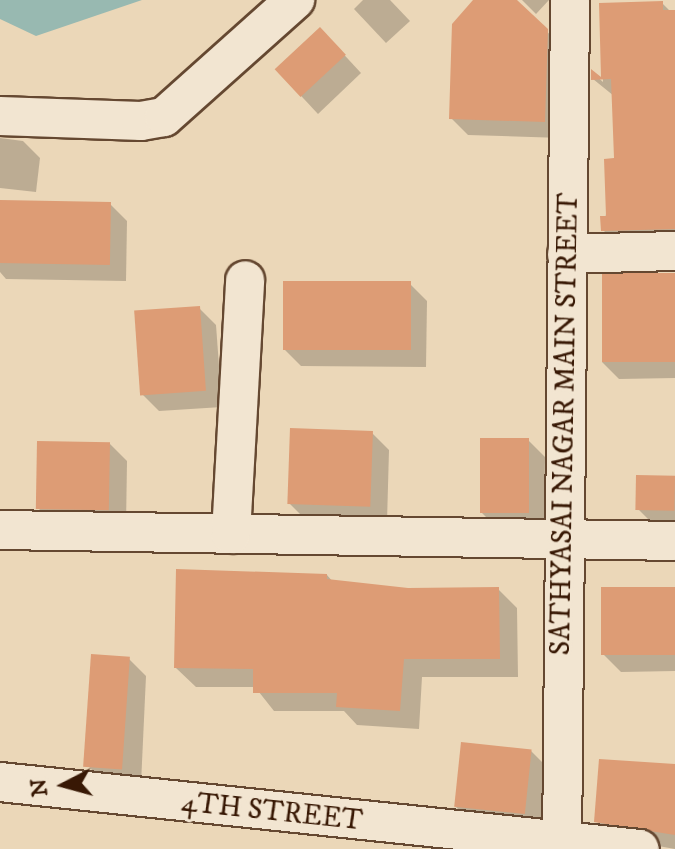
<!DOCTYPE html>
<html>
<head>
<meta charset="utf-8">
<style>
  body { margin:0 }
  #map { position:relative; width:675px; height:849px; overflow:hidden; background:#ebd7b8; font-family:"IM FELL DW Pica",serif }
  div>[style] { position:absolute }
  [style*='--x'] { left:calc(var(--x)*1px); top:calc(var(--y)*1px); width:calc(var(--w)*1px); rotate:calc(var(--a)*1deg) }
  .water>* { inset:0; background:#98b9b1 }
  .shadow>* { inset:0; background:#0003 }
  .building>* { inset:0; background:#dd9c75; transform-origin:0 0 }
  .roads { filter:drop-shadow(2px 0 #654831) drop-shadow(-2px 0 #654831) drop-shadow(0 2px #654831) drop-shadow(0 -2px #654831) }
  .minor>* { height:38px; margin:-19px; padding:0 19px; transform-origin:19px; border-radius:19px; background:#f2e5d1 }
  span { translate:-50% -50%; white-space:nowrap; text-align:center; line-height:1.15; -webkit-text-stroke:6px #f2e5d1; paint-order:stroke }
  .street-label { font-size:28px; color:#381804 }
  .north { position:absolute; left:24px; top:745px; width:80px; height:80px; -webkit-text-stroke:6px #f2e5d1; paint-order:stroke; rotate:264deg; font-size:22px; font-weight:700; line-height:32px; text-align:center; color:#381804 }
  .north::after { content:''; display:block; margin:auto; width:28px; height:36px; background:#381804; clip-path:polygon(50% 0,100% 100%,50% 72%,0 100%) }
</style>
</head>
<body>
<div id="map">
  <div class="water">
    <i style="clip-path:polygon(0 0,142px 0,36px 36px,0 19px)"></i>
  </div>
  <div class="shadow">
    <i style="clip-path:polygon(363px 0,390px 0,410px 21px,386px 43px,354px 9px)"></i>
    <i style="clip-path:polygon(476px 0,514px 0,564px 48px,562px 138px,468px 135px,451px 118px)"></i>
    <i style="clip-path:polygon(522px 0,549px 0,536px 14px)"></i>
    <i style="clip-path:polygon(662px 3px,675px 16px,675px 245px,620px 247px,603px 230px,616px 160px,614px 96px,593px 79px,593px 73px,603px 82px,601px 5px)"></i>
    <i style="clip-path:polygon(336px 46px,361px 73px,318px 114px,276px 69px)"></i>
    <i style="clip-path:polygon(0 138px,23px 141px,40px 158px,36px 192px,0 188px)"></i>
    <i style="clip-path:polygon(0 202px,110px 204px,127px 221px,126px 281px,6px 279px,0 272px)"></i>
    <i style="clip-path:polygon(675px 275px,675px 378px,619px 379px,602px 362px)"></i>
    <i style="clip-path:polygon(410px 284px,427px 301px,426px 367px,301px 366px,284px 349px)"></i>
    <i style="clip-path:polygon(199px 308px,216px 325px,222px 407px,159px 411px,142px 394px)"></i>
    <i style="clip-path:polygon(372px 433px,389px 450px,387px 522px,306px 520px,289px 503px)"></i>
    <i style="clip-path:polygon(528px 440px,545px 457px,544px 531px,498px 529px,481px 512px)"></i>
    <i style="clip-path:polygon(110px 444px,127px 461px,126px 526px,55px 525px,38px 508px)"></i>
    <i style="clip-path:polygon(675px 478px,675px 527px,655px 526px,638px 509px)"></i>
    <i style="clip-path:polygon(327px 575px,333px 582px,408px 590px,498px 589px,517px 608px,518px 677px,422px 677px,419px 729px,357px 725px,344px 711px,274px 711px,255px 687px,196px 687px,176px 668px)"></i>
    <i style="clip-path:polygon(675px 589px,675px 671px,621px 672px,604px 655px)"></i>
    <i style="clip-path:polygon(129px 659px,146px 676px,141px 784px,105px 783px,88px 766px)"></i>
    <i style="clip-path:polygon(531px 751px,548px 768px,542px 831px,473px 824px,456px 807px)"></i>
    <i style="clip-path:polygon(675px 766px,675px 849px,614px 838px,597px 821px)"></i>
  </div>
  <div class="building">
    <i style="clip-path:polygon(473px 0,517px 0,548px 29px,545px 122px,449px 119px,452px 24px)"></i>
    <i style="clip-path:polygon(663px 1px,663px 10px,675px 10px,675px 229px,601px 231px,600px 216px,606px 216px,604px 159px,614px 158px,611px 79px,591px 80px,591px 69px,601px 77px,599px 3px)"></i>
    <i style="left:320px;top:27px;width:38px;height:62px;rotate:47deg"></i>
    <i style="left:0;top:200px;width:111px;height:63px;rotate:1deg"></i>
    <i style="left:675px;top:273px;width:89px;height:73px;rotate:90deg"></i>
    <i style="left:283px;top:281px;width:128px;height:69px"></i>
    <i style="left:200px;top:306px;width:85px;height:66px;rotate:86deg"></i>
    <i style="left:290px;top:428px;width:83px;height:76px;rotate:2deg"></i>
    <i style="left:480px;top:438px;width:49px;height:75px"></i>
    <i style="left:37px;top:441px;width:73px;height:68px;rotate:1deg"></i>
    <i style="left:636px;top:475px;width:39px;height:35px;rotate:1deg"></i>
    <i style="clip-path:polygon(176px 569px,327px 574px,327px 579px,408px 588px,499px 587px,500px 659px,404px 659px,400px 711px,336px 707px,337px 693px,253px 693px,253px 669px,174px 668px)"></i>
    <i style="left:675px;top:587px;width:68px;height:74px;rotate:90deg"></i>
    <i style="left:91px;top:654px;width:39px;height:113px;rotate:4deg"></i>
    <i style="left:461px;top:742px;width:71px;height:65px;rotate:6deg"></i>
    <i style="clip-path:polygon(599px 759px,675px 764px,675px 835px,594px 822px)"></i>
  </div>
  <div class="roads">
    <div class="minor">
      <i style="--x:0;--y:116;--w:141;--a:2"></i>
      <i style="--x:141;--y:121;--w:23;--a:-10"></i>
      <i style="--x:164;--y:117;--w:176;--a:-41.8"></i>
      <i style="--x:567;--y:254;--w:108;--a:-1.6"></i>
      <i style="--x:0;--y:530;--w:675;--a:0.93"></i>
      <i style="--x:231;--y:534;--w:254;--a:-86.8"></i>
      <i style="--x:0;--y:782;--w:643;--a:5.98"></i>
      <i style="--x:562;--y:849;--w:849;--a:-89.46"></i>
    </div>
  </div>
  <div class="street-label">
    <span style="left:565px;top:424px;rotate:-89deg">SATHYASAI NAGAR MAIN STREET</span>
    <span style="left:272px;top:812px;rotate:6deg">4TH STREET</span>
  </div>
  <div class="north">N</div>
</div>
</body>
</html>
